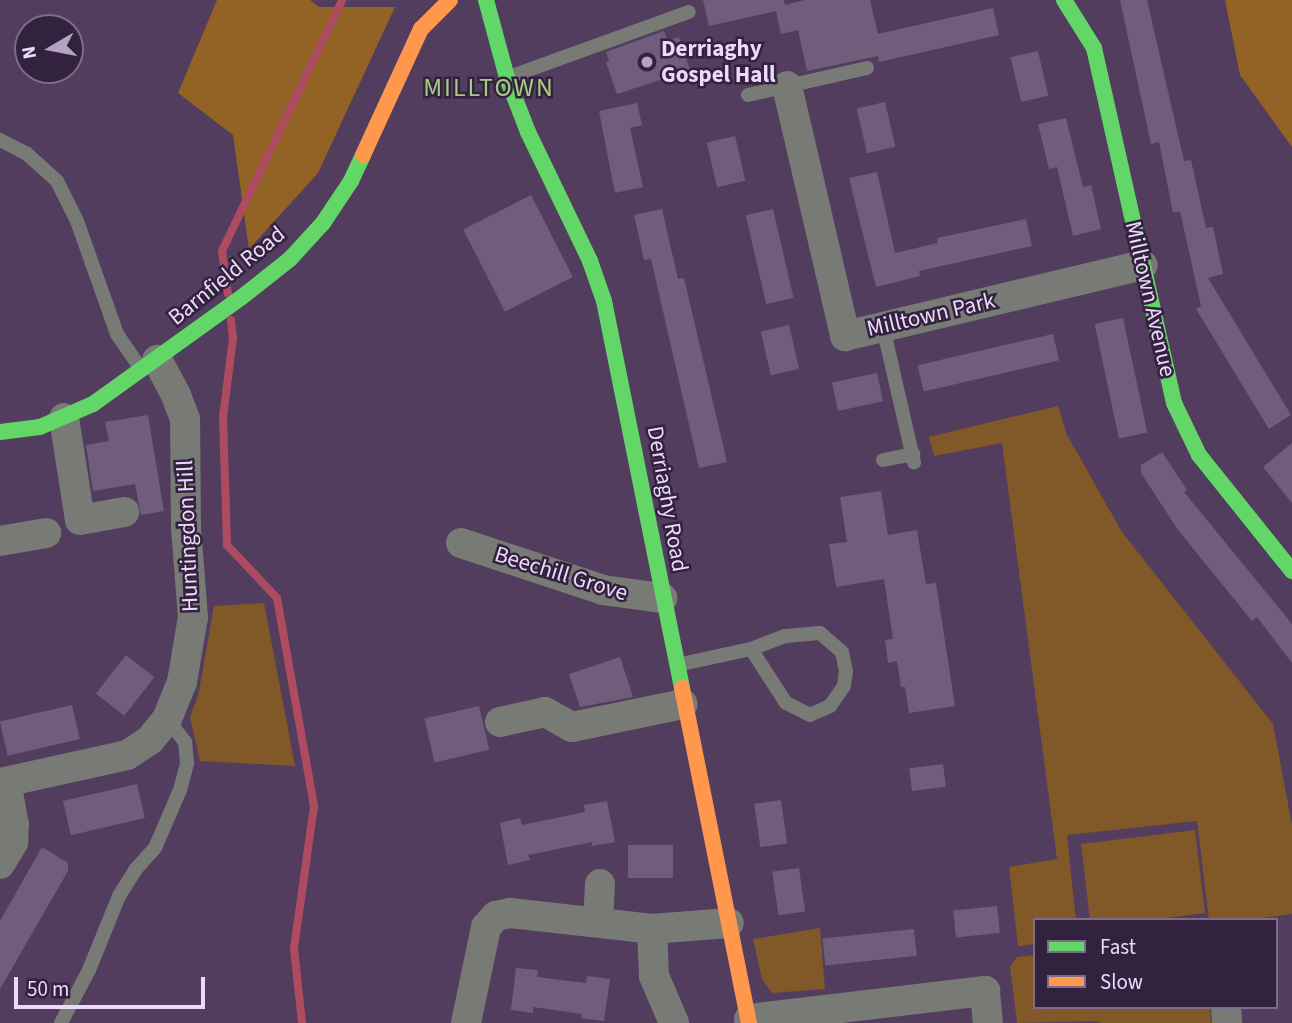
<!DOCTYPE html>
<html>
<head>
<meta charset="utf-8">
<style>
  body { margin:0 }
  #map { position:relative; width:1292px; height:1023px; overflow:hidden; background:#523d5e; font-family:"Source Sans 3",sans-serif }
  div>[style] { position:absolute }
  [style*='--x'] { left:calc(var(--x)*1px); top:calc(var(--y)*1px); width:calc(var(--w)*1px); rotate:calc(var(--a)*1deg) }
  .green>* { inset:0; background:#815827 }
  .forest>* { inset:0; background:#936326 }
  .stream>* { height:8px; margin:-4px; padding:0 4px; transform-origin:4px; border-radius:4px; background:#ad4c61 }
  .building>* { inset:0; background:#705d7c; transform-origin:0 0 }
  .lane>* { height:14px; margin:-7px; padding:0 7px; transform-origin:7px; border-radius:7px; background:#787a76 }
  .street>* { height:30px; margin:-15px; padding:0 15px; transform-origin:15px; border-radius:15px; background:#787a76 }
  .fast>* { height:16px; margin:-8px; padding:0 8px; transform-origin:8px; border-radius:8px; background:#63d668 }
  .slow>* { height:16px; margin:-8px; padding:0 8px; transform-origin:8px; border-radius:8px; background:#ff974d }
  .dots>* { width:19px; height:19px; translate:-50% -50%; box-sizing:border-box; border:4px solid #32223d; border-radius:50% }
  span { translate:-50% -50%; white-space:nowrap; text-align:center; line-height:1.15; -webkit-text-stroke:5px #32223d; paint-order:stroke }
  .poi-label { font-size:23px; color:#eed9fd; font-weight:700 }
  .left { translate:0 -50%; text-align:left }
  .street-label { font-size:23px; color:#eed9fd }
  .quarter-label { font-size:26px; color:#a7cb87; letter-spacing:2px }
  .legend { position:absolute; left:1033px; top:918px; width:245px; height:91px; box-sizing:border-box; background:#32223d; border:2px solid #7d6b8a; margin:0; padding:9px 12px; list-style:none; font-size:21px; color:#eed9fd }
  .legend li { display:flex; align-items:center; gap:14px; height:35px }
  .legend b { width:35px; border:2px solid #7d6b8a }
  .north { position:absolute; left:14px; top:14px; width:70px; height:70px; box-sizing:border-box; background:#32223d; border:2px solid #7d6b8a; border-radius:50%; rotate:260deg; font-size:19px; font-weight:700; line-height:28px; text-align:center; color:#eed9fd }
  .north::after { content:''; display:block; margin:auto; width:24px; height:32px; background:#b7a2c5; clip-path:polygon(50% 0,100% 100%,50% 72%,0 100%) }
  .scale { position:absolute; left:14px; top:977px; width:191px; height:32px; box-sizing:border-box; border:4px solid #eed9fd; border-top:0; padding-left:9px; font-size:21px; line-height:24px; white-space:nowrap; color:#eed9fd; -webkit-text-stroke:5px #32223d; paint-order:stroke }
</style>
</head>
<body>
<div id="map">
  <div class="green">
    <i style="clip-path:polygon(1058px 406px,1067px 435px,1122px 532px,1273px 724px,1292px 825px,1292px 914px,1248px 920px,1209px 920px,1197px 821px,1067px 835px,1076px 920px,1035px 920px,1035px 944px,1018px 946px,1009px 867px,1057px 859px,1002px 443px,934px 456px,929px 437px)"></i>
    <i style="clip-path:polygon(264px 603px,295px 766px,200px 761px,190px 717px,198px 696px,214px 606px)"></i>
    <i style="clip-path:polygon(1195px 830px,1205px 913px,1151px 920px,1090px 920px,1081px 844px)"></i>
    <i style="clip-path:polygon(820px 928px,825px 989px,772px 993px,762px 979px,753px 939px)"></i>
    <i style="clip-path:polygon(1035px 955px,1035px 1007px,1210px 1007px,1211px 1023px,1100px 1023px,1099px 1021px,1017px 1023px,1010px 967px,1017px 957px)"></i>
  </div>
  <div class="forest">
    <i style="clip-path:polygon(217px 0,310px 0,319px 7px,395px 7px,318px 173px,249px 249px,233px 135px,178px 93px)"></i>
    <i style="clip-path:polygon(1225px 0,1292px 0,1292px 147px,1240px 75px)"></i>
  </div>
  <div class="stream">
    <i style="--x:228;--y:294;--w:43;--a:-97.9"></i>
    <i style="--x:222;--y:251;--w:278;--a:-64.4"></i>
    <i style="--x:231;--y:320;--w:18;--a:84"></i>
    <i style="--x:233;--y:338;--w:80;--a:97.2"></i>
    <i style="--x:223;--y:417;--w:128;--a:88.2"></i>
    <i style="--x:227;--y:545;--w:73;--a:46.7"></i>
    <i style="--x:277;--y:598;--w:211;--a:79.9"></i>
    <i style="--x:314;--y:806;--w:143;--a:98"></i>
    <i style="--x:294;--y:948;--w:75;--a:83.9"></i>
  </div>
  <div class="building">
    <i style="clip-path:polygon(703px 0,784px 0,785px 5px,805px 0,870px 0,878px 34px,993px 8px,999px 35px,879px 62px,878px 56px,807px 71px,798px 30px,781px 34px,776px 11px,709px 26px)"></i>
    <i style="clip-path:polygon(1120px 0,1147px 0,1184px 161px,1191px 160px,1206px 228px,1213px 227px,1223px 274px,1208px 278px,1291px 415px,1269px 429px,1196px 309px,1201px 306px,1180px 211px,1173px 213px,1159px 142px,1151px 144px)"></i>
    <i style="clip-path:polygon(664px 31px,668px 41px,679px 37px,690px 70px,617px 94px,606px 62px,609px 61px,606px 52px)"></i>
    <i style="left:1038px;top:51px;width:46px;height:28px;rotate:77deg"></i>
    <i style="left:885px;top:102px;width:46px;height:29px;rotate:77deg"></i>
    <i style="clip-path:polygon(637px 103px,642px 125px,630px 128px,643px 187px,615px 193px,599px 111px)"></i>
    <i style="clip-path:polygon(1066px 118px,1083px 187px,1091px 185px,1101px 229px,1073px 236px,1057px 167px,1049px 169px,1038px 124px)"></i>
    <i style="left:735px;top:136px;width:46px;height:29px;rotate:77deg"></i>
    <i style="clip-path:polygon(877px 172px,895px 253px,938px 243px,937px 238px,1026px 219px,1032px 246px,919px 271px,920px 276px,876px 287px,849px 178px)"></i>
    <i style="left:531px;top:195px;width:92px;height:76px;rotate:63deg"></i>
    <i style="clip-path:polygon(662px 209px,678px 279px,684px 278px,727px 462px,699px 468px,651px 259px,644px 260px,634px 215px)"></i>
    <i style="left:773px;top:209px;width:91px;height:28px;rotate:77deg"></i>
    <i style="left:1123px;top:318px;width:117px;height:29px;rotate:78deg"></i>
    <i style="left:789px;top:325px;width:45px;height:29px;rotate:77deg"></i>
    <i style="left:1053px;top:334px;width:27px;height:139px;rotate:77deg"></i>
    <i style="left:877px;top:373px;width:29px;height:46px;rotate:78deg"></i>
    <i style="clip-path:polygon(148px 415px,164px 511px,141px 515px,135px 484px,93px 491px,86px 445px,109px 441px,105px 422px)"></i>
    <i style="clip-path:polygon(1292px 443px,1292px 503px,1263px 467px)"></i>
    <i style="clip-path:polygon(1162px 452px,1187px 490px,1184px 492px,1292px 624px,1292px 663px,1257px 617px,1252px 621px,1178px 530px,1141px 473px,1141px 465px)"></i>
    <i style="clip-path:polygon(881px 491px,888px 535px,917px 530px,926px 584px,936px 583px,955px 706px,909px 713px,905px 687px,901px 687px,897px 661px,888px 663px,885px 640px,893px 639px,884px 579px,836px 587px,829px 544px,847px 542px,840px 497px)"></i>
    <i style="left:126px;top:655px;width:36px;height:49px;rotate:38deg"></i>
    <i style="clip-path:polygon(620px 657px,633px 697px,580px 707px,569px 674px)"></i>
    <i style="left:72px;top:705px;width:35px;height:74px;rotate:77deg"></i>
    <i style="left:479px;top:706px;width:45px;height:56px;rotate:77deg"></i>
    <i style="left:943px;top:764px;width:23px;height:34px;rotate:83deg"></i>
    <i style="left:137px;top:784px;width:35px;height:76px;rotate:77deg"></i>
    <i style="left:781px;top:800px;width:44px;height:27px;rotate:82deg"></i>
    <i style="clip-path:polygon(607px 801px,615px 842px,592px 846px,592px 842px,528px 855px,530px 860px,508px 865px,500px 823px,520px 818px,522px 825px,585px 812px,584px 805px)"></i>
    <i style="left:628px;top:845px;width:45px;height:33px"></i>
    <i style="clip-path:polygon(42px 847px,68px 863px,68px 871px,0 989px,0 921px)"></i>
    <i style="left:799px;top:868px;width:44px;height:27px;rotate:82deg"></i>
    <i style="left:997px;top:906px;width:27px;height:44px;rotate:84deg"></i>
    <i style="left:914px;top:929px;width:27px;height:92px;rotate:84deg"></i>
    <i style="clip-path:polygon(516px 968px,538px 970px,537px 977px,561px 980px,586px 983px,587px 976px,610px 979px,604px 1021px,581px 1018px,582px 1014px,533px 1007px,533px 1013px,511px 1010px)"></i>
  </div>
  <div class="lane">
    <i style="--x:509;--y:77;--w:191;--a:-19.9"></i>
    <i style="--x:748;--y:95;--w:122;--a:-12.8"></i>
    <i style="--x:0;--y:140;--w:29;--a:27"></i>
    <i style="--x:26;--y:153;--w:42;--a:42.1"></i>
    <i style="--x:57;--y:181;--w:45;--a:63.4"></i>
    <i style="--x:77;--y:221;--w:120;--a:70.5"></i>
    <i style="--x:117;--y:334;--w:42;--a:55.6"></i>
    <i style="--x:883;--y:327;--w:139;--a:77.1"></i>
    <i style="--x:883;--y:460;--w:31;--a:-11"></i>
    <i style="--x:677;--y:665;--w:76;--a:-12.2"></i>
    <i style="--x:751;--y:649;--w:36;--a:-21"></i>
    <i style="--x:785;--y:636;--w:35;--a:-5"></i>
    <i style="--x:820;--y:633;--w:29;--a:41"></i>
    <i style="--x:842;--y:652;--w:19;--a:78"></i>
    <i style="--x:846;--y:671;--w:15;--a:98"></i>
    <i style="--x:844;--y:686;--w:24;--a:125"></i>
    <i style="--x:830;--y:706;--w:22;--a:156"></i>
    <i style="--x:810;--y:715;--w:27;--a:-153"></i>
    <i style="--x:786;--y:703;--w:64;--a:-122.9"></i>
    <i style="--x:61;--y:1023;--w:60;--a:-62.2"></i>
    <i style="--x:89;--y:970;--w:80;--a:-67.9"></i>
    <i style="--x:119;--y:896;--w:31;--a:-58"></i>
    <i style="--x:135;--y:870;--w:30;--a:-48"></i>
    <i style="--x:155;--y:848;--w:63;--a:-66.7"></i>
    <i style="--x:180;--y:790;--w:28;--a:-75"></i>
    <i style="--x:187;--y:763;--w:21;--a:-95"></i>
    <i style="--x:185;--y:742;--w:29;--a:-128"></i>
  </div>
  <div class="street">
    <i style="--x:787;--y:86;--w:257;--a:76.9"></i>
    <i style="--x:845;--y:336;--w:306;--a:-13.4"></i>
    <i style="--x:64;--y:418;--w:103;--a:81.1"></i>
    <i style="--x:80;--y:520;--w:45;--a:-10.3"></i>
    <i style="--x:0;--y:541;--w:47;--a:-9.9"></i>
    <i style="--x:461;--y:543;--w:150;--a:18.3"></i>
    <i style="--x:603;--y:590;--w:60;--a:7.7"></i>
    <i style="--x:500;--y:722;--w:46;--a:-12.5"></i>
    <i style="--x:545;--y:712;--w:31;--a:29"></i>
    <i style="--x:572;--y:727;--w:113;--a:-11.7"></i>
    <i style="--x:0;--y:783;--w:130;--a:-12.4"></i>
    <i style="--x:127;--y:755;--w:27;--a:-33"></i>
    <i style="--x:150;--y:740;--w:27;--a:-51"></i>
    <i style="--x:167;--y:719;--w:40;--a:-68"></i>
    <i style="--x:182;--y:682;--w:66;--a:-80.4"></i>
    <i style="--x:193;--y:617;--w:89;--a:-94.5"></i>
    <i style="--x:186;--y:528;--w:109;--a:-90.5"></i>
    <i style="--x:185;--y:419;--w:26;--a:-111"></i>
    <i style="--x:176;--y:395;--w:40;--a:-118"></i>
    <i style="--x:0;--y:864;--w:26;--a:-59"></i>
    <i style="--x:13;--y:842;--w:17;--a:-87"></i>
    <i style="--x:14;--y:825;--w:44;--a:-100.5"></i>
    <i style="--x:598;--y:922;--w:38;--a:-87"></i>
    <i style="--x:652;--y:929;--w:47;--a:87.6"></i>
    <i style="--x:654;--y:976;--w:51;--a:66.9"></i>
    <i style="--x:1226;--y:1007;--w:16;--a:86"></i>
    <i style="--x:749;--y:1019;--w:238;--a:-6.8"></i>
    <i style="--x:985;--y:991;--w:32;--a:85"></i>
    <i style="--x:466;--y:1023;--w:98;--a:-78.2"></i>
    <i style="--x:486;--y:927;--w:15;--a:-48"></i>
    <i style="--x:496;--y:916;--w:14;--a:-12"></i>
    <i style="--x:510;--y:913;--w:143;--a:6.4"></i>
    <i style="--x:652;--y:929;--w:77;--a:-4.5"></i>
  </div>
  <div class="fast">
    <i style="--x:486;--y:0;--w:81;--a:74.9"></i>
    <i style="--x:507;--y:78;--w:58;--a:68.7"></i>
    <i style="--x:528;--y:132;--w:143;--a:64.3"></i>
    <i style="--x:590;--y:261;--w:42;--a:70.7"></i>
    <i style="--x:604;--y:301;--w:395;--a:78.6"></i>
    <i style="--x:1064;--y:0;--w:57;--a:58"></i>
    <i style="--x:1094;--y:48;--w:364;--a:77.3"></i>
    <i style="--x:1174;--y:403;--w:58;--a:64.3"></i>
    <i style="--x:1199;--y:455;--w:149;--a:51.3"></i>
    <i style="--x:0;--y:432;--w:40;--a:-7.1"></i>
    <i style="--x:40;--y:427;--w:58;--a:-23.5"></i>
    <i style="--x:93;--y:404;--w:183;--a:-35.7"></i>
    <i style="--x:242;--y:297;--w:61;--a:-38.4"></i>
    <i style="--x:290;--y:259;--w:49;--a:-47.5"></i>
    <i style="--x:323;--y:223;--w:50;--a:-56.3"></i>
    <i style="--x:351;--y:181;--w:29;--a:-65"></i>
  </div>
  <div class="slow">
    <i style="--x:363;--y:155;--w:139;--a:-65.3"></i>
    <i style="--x:421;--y:29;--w:41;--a:-45"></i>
    <i style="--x:682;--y:688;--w:342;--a:78.7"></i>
  </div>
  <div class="dots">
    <i style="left:647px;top:62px;background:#b7a2c5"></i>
  </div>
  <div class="poi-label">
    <span class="left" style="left:661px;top:62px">Derriaghy<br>Gospel Hall</span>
  </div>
  <div class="street-label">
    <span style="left:227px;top:276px;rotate:-39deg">Barnfield Road</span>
    <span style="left:1150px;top:299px;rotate:77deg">Milltown Avenue</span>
    <span style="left:931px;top:315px;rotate:-13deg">Milltown Park</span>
    <span style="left:667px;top:499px;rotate:80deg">Derriaghy Road</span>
    <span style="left:188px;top:536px;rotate:-92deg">Huntingdon Hill</span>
    <span style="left:561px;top:574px;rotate:17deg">Beechill Grove</span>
  </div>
  <div class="quarter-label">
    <span style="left:489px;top:88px">MILLTOWN</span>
  </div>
  <ul class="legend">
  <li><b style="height:9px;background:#63d668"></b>Fast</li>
  <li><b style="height:9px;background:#ff974d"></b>Slow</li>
  </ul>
  <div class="north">N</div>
  <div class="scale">50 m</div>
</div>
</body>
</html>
